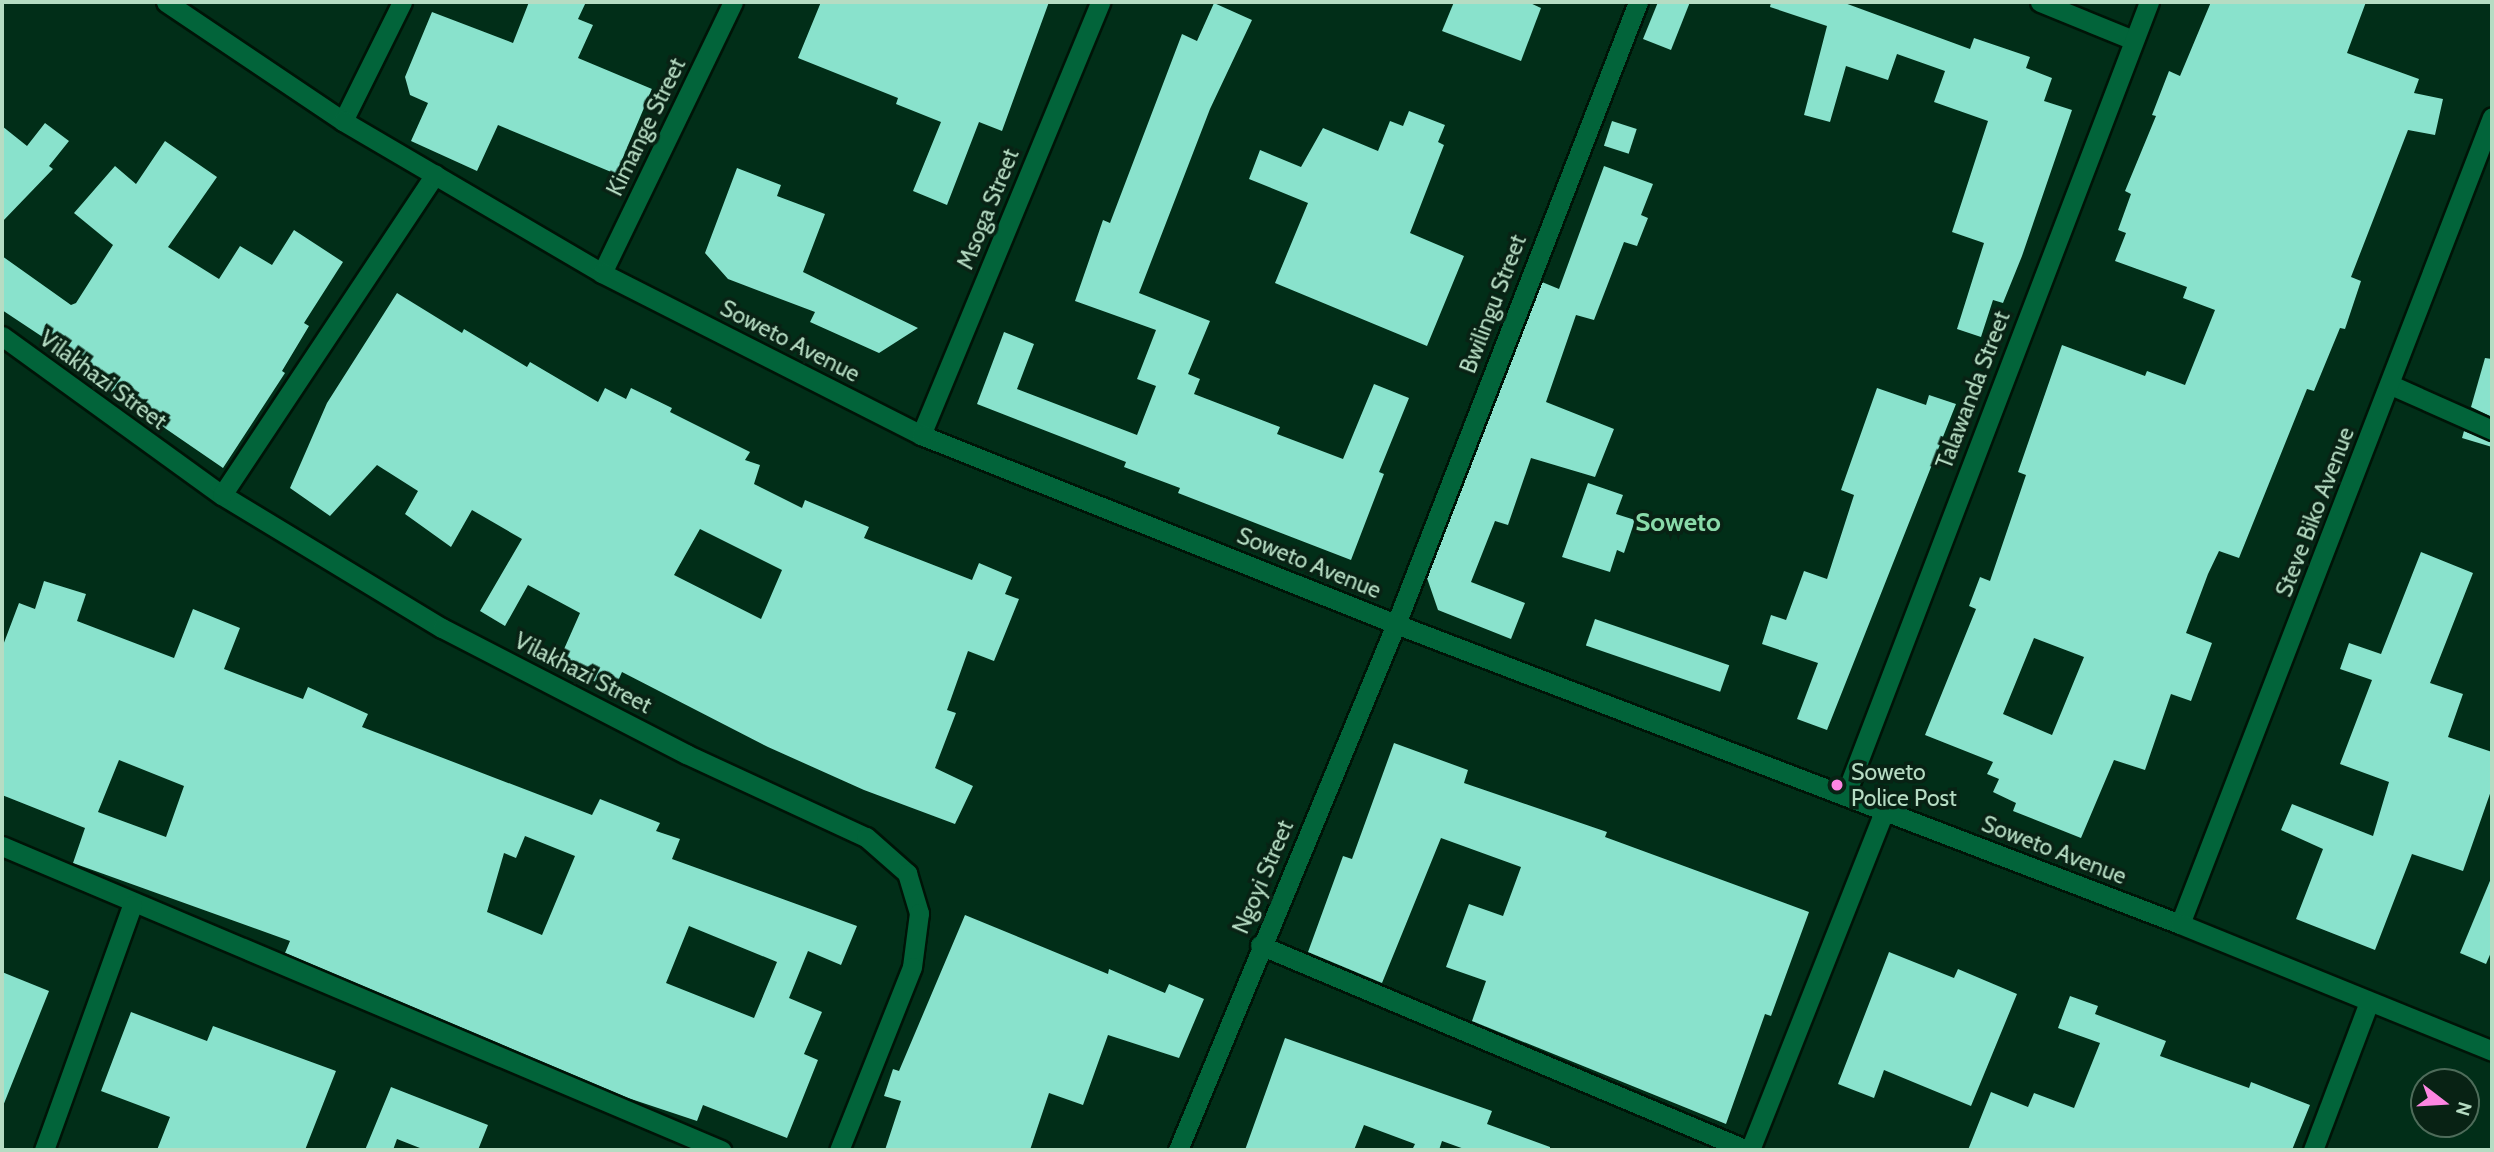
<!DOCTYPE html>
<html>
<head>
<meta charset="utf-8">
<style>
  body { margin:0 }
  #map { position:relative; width:2494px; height:1152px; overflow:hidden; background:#012e18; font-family:Cabin,sans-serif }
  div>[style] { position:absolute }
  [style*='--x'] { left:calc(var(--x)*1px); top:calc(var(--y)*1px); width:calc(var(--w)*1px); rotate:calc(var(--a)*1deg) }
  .building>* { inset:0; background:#89e2cc; transform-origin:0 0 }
  .roads { filter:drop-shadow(2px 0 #001407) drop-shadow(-2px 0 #001407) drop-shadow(0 2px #001407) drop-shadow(0 -2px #001407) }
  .minor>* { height:19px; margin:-9.5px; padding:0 9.5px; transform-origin:9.5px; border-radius:9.5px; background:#02643a }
  .tertiary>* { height:19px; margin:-9.5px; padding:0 9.5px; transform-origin:9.5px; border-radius:9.5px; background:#02643a }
  .dots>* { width:19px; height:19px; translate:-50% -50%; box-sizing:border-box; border:4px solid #082214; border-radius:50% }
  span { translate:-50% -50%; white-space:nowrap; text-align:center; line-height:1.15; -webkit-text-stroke:7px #082214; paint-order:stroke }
  .street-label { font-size:23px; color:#b6dcc3 }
  .poi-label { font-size:23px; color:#b6dcc3 }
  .left { translate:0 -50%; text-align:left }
  .quarter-label { font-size:26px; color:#89daa9; font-weight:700 }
  .frame { position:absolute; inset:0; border:4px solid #b6dcc3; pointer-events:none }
  .north { position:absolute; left:2410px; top:1068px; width:70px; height:70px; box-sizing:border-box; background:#082214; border:2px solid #4e6c5a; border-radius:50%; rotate:107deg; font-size:19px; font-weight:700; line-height:28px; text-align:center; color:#b6dcc3 }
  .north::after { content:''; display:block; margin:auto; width:24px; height:32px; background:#fd86e2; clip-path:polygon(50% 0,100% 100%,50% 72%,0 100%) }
</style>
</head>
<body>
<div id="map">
  <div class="building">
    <i style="clip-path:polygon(529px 2px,586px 2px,578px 19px,593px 25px,578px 58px,652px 89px,616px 174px,498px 125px,477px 171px,411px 141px,428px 103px,410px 95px,405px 77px,432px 12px,513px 43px)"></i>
    <i style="clip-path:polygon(821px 2px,1049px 2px,1002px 131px,979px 122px,947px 205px,913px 191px,941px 122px,896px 104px,898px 98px,798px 58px)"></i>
    <i style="clip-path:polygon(1454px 2px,1528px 2px,1541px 8px,1521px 61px,1442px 31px)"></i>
    <i style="clip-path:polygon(1658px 2px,1690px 2px,1671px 50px,1643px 39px)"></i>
    <i style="clip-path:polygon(1771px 2px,1842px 2px,1970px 49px,1974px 38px,2030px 57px,2026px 68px,2052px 78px,2044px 101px,2072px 110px,2022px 256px,2003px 303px,1993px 300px,1981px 337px,1957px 329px,1984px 243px,1952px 232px,1988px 121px,1934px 102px,1945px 71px,1897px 54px,1888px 80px,1846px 66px,1830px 122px,1804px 115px,1827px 26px,1770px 7px)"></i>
    <i style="clip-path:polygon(evenodd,2211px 2px,2366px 2px,2347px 53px,2419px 79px,2414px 93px,2443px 99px,2435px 135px,2408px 130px,2351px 277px,2361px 281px,2345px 329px,2340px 328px,2314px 391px,2307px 389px,2239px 558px,2219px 551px,2208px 574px,2186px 633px,2212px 643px,2191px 701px,2171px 694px,2145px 770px,2114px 760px,2081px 838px,2013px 811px,2016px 803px,1993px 792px,1999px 779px,1987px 774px,1993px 762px,1925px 735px,1976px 609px,1969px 606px,1980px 577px,1990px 581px,2026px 475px,2018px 472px,2062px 345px,2145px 376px,2147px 371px,2185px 385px,2215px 310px,2183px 298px,2187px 287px,2115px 261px,2126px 233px,2118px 230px,2131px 194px,2125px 191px,2156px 116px,2152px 115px,2169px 71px,2180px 76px,2211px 2px,2034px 638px,2084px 657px,2052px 735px,2003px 714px,2034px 638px)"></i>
    <i style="clip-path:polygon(1214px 3px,1252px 20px,1210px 109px,1139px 293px,1210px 321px,1188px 374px,1200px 379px,1194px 394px,1280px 427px,1277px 434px,1343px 459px,1374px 384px,1409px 398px,1379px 472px,1384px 474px,1351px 560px,1178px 493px,1180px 488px,1124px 467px,1126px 462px,977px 404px,1004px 332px,1034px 344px,1017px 389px,1137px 435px,1156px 386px,1137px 379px,1156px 330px,1075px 301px,1103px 220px,1110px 223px,1182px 34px,1197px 41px)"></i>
    <i style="clip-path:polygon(1409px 111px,1445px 125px,1438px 142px,1444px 145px,1410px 233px,1464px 256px,1427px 346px,1275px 283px,1308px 203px,1249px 179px,1260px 150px,1301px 167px,1323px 128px,1378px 151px,1390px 121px,1403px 126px)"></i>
    <i style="left:1612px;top:121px;width:26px;height:26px;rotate:18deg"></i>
    <i style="clip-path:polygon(45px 123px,69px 141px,49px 166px,53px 169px,2px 222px,2px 126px,27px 146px)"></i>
    <i style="clip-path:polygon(165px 141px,217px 177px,168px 247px,219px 279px,240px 246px,272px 265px,294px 230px,343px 262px,304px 323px,309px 326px,282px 371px,285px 373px,223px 468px,105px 387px,109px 381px,2px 310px,2px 256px,71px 305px,76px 303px,113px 245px,74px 213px,115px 166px,136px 184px)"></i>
    <i style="clip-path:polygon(1604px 166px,1653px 184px,1641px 215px,1648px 218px,1637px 246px,1624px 242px,1594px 320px,1576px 315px,1546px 402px,1614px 429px,1595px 477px,1531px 458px,1508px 525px,1495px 521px,1471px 582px,1525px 603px,1511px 639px,1438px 610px,1427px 578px,1542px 282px,1559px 289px)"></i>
    <i style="clip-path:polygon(737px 168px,781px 185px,777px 196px,825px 214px,803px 272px,918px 328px,879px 353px,810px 322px,815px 312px,728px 279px,705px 253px)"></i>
    <i style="clip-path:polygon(evenodd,397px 293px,462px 333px,464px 329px,527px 367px,530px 362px,598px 402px,605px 388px,626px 399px,631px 388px,672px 408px,670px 412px,750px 452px,745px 460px,760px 465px,754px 484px,802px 508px,805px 500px,869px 527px,864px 538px,972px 580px,979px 563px,1012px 577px,1005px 594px,1019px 599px,994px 661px,968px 651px,947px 710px,956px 713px,935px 768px,973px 786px,955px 824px,864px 790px,768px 747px,622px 672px,614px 690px,557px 665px,580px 613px,528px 585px,505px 626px,480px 611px,522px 539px,472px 510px,451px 547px,405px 514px,418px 491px,377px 465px,330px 516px,290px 488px,327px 403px,397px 293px,700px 529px,782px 570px,761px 619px,674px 575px,700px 529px)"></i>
    <i style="clip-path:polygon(2485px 358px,2492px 359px,2492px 417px,2471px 407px)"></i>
    <i style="clip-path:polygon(1877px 388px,1926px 405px,1929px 395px,1956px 404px,1827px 730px,1797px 719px,1818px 663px,1762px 644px,1771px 615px,1786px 620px,1804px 571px,1827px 579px,1854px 495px,1841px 490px)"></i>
    <i style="clip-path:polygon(2464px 431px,2492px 442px,2492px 447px,2462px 438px)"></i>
    <i style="clip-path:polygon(1588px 483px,1623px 495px,1616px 514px,1635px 520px,1624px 553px,1617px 550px,1610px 572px,1562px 557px)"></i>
    <i style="clip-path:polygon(2421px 552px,2473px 573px,2430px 683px,2463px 694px,2448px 737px,2492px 752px,2492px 788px,2463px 871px,2412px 854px,2375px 950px,2296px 919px,2323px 849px,2281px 830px,2292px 804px,2373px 836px,2389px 782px,2340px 764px,2372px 680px,2340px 669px,2349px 643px,2381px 654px)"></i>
    <i style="clip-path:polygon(evenodd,44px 581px,86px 594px,77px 621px,174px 658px,193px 609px,240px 628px,224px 669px,303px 699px,308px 687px,368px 714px,362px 727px,592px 815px,600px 799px,660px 823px,656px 831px,680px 839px,672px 859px,857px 926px,841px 965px,808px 951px,789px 998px,822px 1012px,804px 1054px,818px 1060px,787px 1138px,703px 1105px,697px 1121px,628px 1098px,285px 953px,290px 941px,73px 863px,85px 828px,2px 795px,2px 648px,19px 603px,35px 609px,44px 581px,119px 760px,184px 786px,166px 837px,98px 812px,119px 760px,44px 581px,525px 836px,575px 856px,542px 935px,487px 912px,504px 853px,516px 858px,525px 836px,44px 581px,689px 926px,777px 962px,754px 1018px,666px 983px,689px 926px)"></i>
    <i style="left:1595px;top:619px;width:142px;height:28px;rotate:19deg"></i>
    <i style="clip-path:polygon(1394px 743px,1468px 770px,1464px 783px,1607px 832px,1605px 837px,1809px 912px,1771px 1016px,1765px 1014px,1726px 1124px,1472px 1021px,1486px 981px,1446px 967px,1469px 904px,1503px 916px,1521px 867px,1441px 838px,1382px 983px,1308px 952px,1343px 856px,1352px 859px)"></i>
    <i style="clip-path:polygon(2492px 876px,2492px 950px,2486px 964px,2460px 953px)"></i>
    <i style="clip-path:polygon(965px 915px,1108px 974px,1109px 969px,1165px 993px,1169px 984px,1204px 999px,1179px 1058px,1108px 1035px,1083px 1105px,1049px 1093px,1030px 1150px,885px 1150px,901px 1101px,884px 1096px,893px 1069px,899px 1071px)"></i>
    <i style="clip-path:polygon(1889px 952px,1954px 978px,1958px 969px,2017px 994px,1971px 1106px,1884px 1070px,1874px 1098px,1838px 1084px)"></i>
    <i style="clip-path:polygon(2px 972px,49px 991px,3px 1106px,2px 1105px)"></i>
    <i style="clip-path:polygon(2070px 996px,2098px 1006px,2095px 1014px,2166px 1041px,2160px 1056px,2249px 1088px,2251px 1082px,2310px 1105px,2292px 1150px,1968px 1150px,1991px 1092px,2028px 1107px,2034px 1093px,2074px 1108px,2100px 1043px,2058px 1028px)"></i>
    <i style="clip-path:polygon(131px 1012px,207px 1041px,213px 1026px,336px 1071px,305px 1150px,157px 1150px,170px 1117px,101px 1091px)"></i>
    <i style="clip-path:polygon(1285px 1038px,1492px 1111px,1487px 1124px,1550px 1147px,1550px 1150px,1467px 1150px,1442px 1141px,1439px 1150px,1412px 1150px,1415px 1144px,1364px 1125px,1354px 1150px,1245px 1150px)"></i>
    <i style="clip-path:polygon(391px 1087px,488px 1125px,478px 1150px,425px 1150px,397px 1139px,393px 1150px,365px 1150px)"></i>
  </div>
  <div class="roads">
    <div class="minor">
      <i style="--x:2040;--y:2;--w:100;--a:22.2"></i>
      <i style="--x:343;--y:121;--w:133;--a:-63.6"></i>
      <i style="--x:602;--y:273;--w:301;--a:-64.2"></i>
      <i style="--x:2;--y:336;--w:271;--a:35.9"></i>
      <i style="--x:222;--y:495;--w:257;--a:31.2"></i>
      <i style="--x:442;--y:628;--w:275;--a:27.3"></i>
      <i style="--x:686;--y:754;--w:198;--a:24.8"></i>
      <i style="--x:866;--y:837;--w:55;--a:41.3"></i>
      <i style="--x:907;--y:873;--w:42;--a:73.3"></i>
      <i style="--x:919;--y:913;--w:54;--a:97.4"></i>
      <i style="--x:912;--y:967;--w:197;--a:111.7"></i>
      <i style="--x:2391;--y:385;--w:111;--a:24"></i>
      <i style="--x:921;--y:435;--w:469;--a:-67.5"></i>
      <i style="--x:222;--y:495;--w:385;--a:-56.4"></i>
      <i style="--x:1845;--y:796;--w:850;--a:-69.05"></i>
      <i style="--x:2;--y:846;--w:781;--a:22.92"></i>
      <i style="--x:2180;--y:924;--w:865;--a:-68.86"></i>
      <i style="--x:1260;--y:945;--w:528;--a:22.83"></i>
      <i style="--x:44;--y:1150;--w:260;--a:-70.2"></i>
      <i style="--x:1178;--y:1150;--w:569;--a:-67.49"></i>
      <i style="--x:1396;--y:624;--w:667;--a:-68.74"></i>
      <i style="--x:1750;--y:1150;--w:364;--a:-68.4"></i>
      <i style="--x:2313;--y:1150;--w:158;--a:-69.3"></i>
    </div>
    <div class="tertiary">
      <i style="--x:166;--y:2;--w:213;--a:33.9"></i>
      <i style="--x:343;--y:121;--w:300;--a:30.4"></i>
      <i style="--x:602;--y:273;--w:358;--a:26.9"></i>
      <i style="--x:921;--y:435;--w:511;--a:21.7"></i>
      <i style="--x:1396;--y:624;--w:839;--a:20.94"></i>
      <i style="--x:2180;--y:924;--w:337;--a:22.1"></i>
    </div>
  </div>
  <div class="dots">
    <i style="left:1837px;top:785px;background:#fd86e2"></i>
  </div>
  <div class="street-label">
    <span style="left:646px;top:127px;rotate:-64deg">Kimange Street</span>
    <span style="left:988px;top:209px;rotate:-68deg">Msoga Street</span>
    <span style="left:1493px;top:304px;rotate:-69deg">Bwilingu Street</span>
    <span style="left:790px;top:341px;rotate:27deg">Soweto Avenue</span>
    <span style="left:103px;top:380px;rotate:36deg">Vilakhazi Street</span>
    <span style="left:1973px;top:390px;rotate:-69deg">Talawanda Street</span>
    <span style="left:2315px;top:512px;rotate:-69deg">Steve Biko Avenue</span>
    <span style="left:1309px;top:563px;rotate:22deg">Soweto Avenue</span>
    <span style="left:583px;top:673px;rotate:27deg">Vilakhazi Street</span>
    <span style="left:2054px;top:850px;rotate:21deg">Soweto Avenue</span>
    <span style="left:1263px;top:877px;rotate:-67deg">Ngoyi Street</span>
  </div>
  <div class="poi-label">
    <span class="left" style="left:1851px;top:785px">Soweto<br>Police Post</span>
  </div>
  <div class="quarter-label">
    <span style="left:1678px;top:523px">Soweto</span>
  </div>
  <div class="frame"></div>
  <div class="north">N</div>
</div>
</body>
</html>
